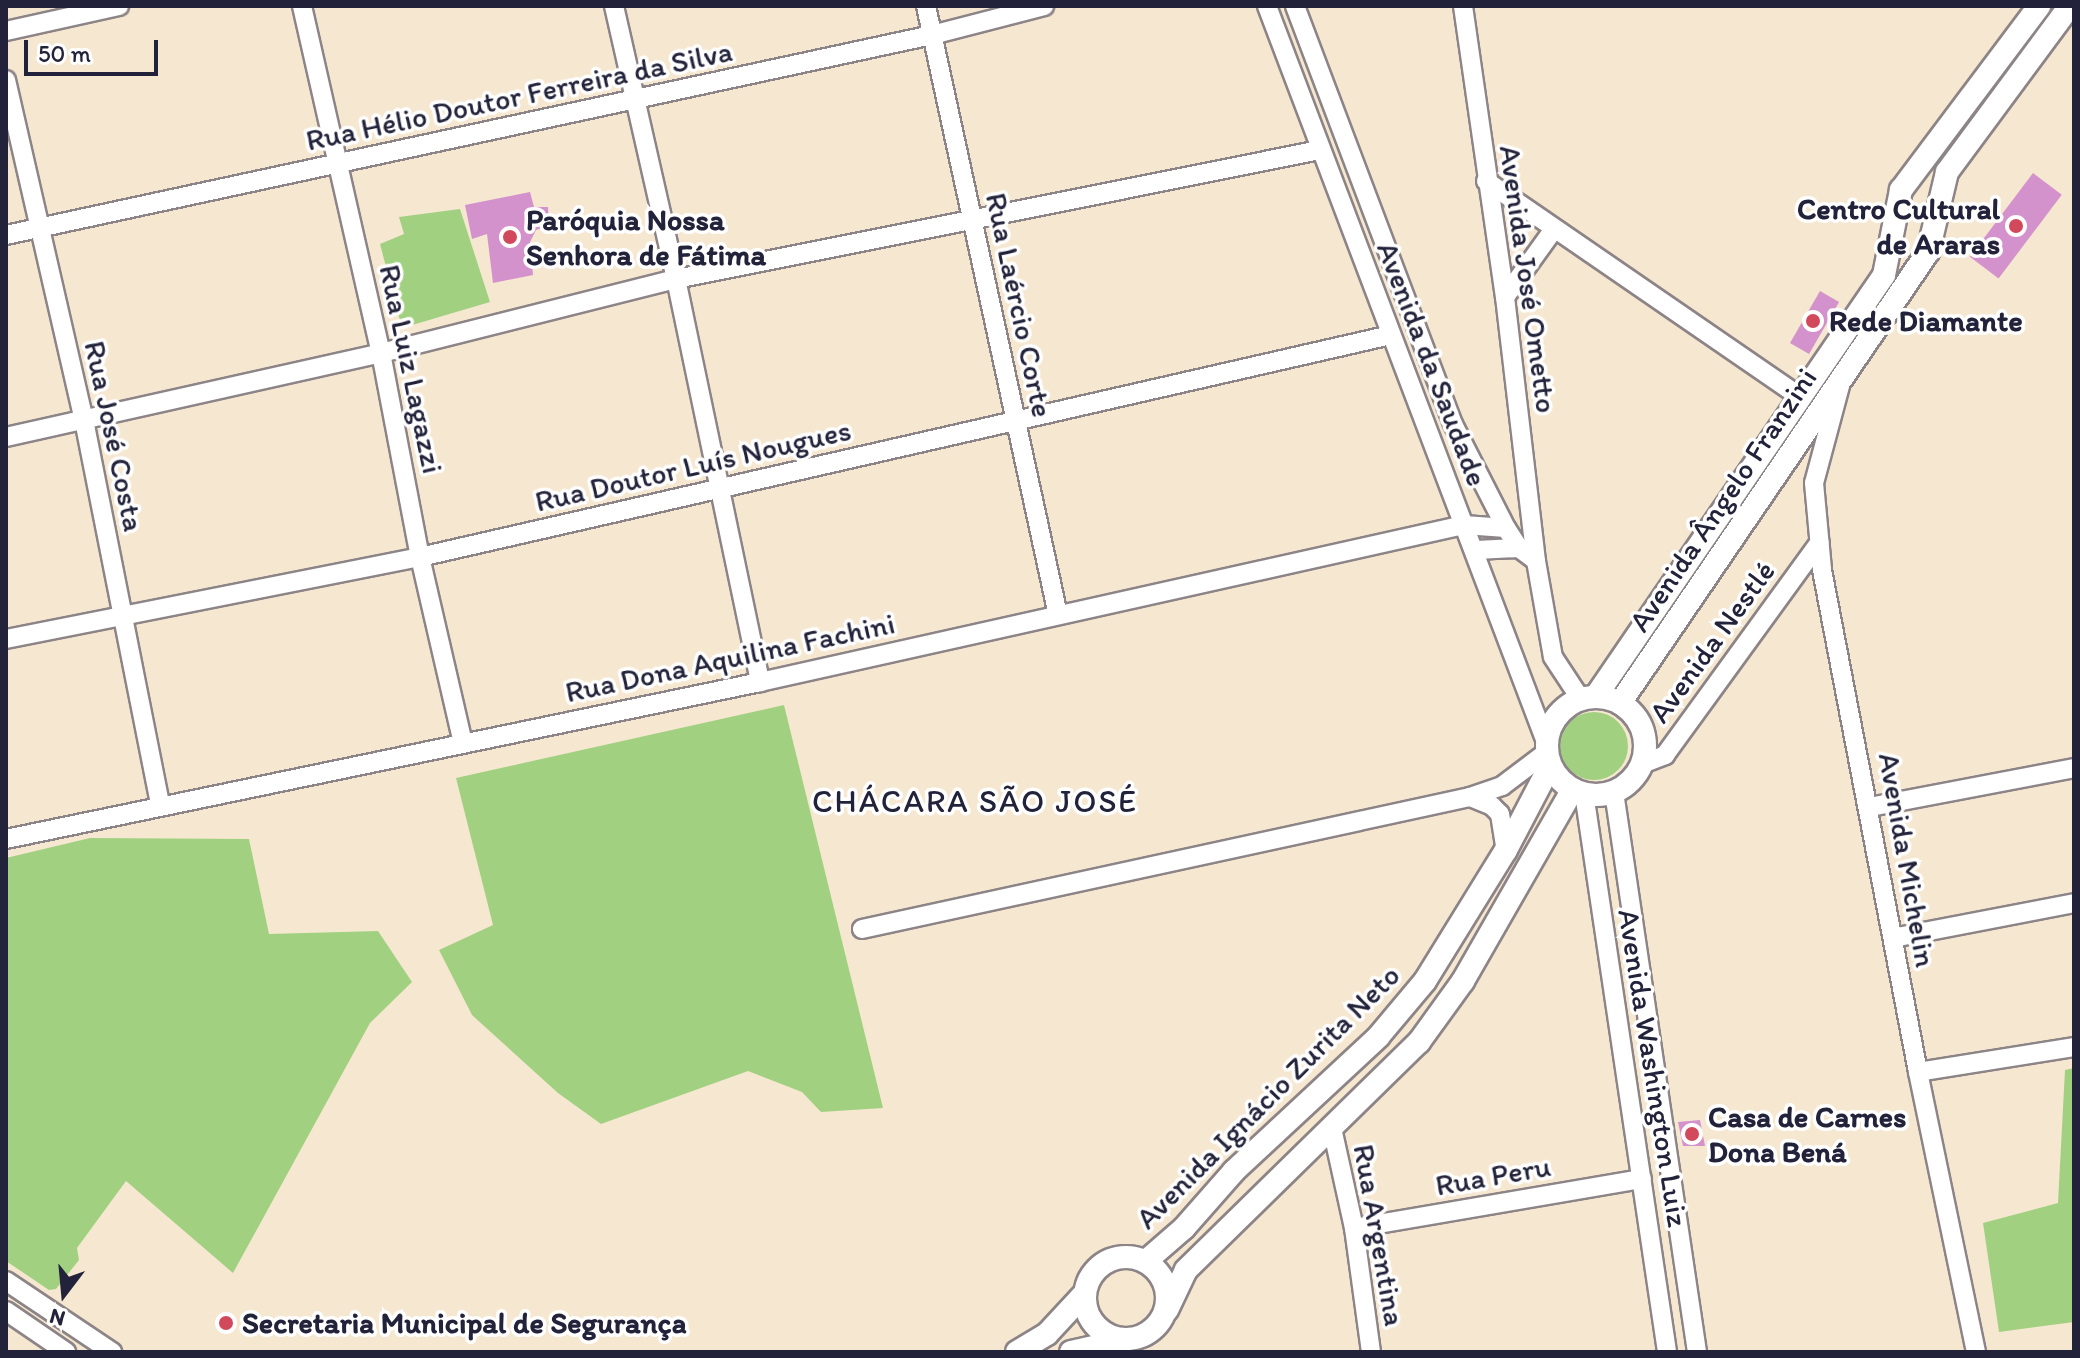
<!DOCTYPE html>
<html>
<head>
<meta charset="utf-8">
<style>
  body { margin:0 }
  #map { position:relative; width:2080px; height:1358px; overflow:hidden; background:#f6e7d1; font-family:Itim,sans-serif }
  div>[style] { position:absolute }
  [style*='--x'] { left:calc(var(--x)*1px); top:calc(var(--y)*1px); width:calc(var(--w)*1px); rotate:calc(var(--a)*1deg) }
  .green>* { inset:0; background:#a1d180 }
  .round { border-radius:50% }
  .building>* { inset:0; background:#d392cb; transform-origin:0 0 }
  .roads { filter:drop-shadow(2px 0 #8c8486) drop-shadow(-2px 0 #8c8486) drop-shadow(0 2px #8c8486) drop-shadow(0 -2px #8c8486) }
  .minor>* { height:18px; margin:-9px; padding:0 9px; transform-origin:9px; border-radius:9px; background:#fff }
  .major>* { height:22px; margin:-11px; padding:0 11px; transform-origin:11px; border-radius:11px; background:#fff }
  .major>.ring { margin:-11px; padding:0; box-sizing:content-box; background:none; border:22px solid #fff; border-radius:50% }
  .dots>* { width:22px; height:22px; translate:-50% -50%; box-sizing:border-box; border:4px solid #fff; border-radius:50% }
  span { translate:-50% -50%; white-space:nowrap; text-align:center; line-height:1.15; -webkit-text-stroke:7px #fff; paint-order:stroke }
  .street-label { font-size:30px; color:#22223b }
  .poi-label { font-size:30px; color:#22223b; font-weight:700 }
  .right { translate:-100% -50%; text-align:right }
  .left { translate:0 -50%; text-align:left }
  .neighbourhood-label { font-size:32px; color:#22223b; letter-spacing:2px }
  .frame { position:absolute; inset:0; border:8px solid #22223b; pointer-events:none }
  .north { position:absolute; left:24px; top:1254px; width:80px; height:80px; -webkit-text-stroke:6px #fff; paint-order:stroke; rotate:196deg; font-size:22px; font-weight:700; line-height:32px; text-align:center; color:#22223b }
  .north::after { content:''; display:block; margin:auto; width:28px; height:36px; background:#22223b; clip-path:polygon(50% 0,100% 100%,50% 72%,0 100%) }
  .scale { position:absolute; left:24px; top:40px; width:134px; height:36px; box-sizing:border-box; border:4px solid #22223b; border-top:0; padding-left:10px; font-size:24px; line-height:28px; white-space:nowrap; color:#22223b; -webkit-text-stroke:6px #fff; paint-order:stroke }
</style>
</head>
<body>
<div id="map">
  <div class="green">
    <i style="clip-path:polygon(460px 209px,490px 302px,402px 328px,380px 244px,404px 234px,399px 217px)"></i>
    <i style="clip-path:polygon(784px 705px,883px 1108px,821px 1112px,802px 1092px,748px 1071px,601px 1124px,558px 1093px,472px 1015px,439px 950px,493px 925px,456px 778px)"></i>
    <i class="round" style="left:1560px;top:712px;width:68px;height:68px"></i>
    <i style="clip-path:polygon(90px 838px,249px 839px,269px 934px,378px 931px,412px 982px,370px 1023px,233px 1273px,126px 1181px,77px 1248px,79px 1260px,56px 1289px,49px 1290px,6px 1261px,6px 858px)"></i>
    <i style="clip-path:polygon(2074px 1068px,2074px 1322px,1999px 1332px,1983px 1223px,2058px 1203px,2065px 1070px)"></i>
  </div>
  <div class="building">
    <i style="left:2033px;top:173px;width:36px;height:105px;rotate:37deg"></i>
    <i style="clip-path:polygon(530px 192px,534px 207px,548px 207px,549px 226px,536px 230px,530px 242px,533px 275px,493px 283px,487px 234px,472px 239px,465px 205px)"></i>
    <i style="left:1820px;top:291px;width:22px;height:60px;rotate:30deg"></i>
    <i style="clip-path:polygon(1700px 1120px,1705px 1146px,1683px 1146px,1678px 1122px)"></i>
  </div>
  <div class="roads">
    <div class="minor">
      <i style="--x:302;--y:6;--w:356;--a:77.2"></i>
      <i style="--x:381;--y:353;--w:208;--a:79.2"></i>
      <i style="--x:420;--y:557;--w:191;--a:77"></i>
      <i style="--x:614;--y:6;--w:280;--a:77.2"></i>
      <i style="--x:676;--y:279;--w:412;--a:78.2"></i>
      <i style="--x:926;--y:6;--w:623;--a:77.77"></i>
      <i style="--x:1267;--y:6;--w:787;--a:69.24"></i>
      <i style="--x:1295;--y:6;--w:447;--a:69.3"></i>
      <i style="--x:1453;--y:424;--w:117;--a:63"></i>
      <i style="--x:1506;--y:528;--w:24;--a:57"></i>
      <i style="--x:1519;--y:548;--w:21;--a:37"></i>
      <i style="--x:1536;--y:561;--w:97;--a:80"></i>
      <i style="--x:1553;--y:657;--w:49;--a:56.6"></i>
      <i style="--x:1463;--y:6;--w:294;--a:81.8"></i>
      <i style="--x:1505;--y:297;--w:266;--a:83.3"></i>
      <i style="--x:6;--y:31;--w:116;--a:-12.5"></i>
      <i style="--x:6;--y:80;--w:349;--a:77.1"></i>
      <i style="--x:84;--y:420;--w:392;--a:78.8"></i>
      <i style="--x:1486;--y:181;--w:380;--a:34.5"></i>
      <i style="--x:6;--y:235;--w:947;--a:-12.19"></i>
      <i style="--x:932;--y:35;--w:116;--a:-14.5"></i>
      <i style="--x:1505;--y:297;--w:84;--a:-54.2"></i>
      <i style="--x:1840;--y:386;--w:100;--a:105"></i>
      <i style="--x:1814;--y:483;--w:87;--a:84.7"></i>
      <i style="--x:1822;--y:570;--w:511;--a:79.17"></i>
      <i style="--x:1918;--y:1072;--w:286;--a:78.3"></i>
      <i style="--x:6;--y:437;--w:384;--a:-12.6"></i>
      <i style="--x:381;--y:353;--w:304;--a:-14.1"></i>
      <i style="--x:676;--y:279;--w:657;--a:-11.33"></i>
      <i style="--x:1476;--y:550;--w:43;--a:-2.7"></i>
      <i style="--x:6;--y:639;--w:422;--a:-11.2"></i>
      <i style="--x:420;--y:557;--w:996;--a:-12.88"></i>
      <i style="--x:1642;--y:764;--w:25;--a:-21"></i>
      <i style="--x:1665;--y:755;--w:263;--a:-54"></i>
      <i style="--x:1614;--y:792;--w:566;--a:81.57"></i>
      <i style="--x:1584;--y:793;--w:565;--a:81.55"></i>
      <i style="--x:1470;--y:797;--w:24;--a:22"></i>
      <i style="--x:1492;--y:806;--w:11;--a:45"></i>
      <i style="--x:1500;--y:814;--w:36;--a:81"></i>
      <i style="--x:1870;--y:807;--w:208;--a:-10.8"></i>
      <i style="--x:6;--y:839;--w:770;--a:-11.76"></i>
      <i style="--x:760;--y:682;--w:721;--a:-12.57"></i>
      <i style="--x:1464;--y:525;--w:42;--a:4.1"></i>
      <i style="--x:862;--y:929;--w:622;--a:-12.25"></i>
      <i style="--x:1470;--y:797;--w:34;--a:-19"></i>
      <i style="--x:1502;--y:786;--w:56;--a:-37.1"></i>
      <i style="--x:1893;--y:938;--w:184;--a:-10.9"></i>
      <i style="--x:1918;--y:1072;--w:158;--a:-9.1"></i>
      <i style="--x:1332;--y:1128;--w:102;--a:77.6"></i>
      <i style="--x:1354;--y:1228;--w:125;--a:82.2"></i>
      <i style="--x:1354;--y:1228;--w:292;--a:-9.7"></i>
      <i style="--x:6;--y:1281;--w:128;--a:33.8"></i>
      <i style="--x:6;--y:1311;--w:73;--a:34.3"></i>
    </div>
    <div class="major">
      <i style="--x:1596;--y:696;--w:510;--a:-55.62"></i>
      <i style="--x:1884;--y:275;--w:87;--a:-78.7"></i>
      <i style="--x:1901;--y:190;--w:230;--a:-53.1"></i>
      <i class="ring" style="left:1547px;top:697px;width:76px;height:76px"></i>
      <i style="--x:1620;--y:703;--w:546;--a:-55.67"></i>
      <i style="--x:1928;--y:252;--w:82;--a:-76.6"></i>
      <i style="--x:1947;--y:172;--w:207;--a:-53.5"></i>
      <i class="ring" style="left:1085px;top:1257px;width:60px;height:60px"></i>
      <i style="--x:1146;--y:1261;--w:50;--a:-41"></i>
      <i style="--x:1184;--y:1228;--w:76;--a:-48.7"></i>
      <i style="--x:1234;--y:1171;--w:197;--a:-42.9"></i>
      <i style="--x:1378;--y:1037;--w:73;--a:-50"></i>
      <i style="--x:1425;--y:981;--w:154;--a:-58.3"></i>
      <i style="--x:1506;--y:850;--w:95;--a:-62.4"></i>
      <i style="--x:1167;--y:1310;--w:44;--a:-64.6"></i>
      <i style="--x:1186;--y:1270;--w:326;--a:-44.4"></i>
      <i style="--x:1419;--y:1042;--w:75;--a:-54.2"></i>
      <i style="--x:1463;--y:981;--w:221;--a:-60.2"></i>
      <i style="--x:1017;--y:1352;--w:35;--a:-31"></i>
      <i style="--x:1047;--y:1334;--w:56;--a:-47.2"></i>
      <i style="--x:1071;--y:1352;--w:55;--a:-12.5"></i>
    </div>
  </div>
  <div class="dots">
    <i style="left:2016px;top:226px;background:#d1495b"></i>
    <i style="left:510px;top:237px;background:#d1495b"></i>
    <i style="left:1813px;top:321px;background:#d1495b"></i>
    <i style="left:1692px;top:1134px;background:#d1495b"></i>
    <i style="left:226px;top:1323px;background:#d1495b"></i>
  </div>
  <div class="street-label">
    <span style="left:519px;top:96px;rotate:-12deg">Rua Hélio Doutor Ferreira da Silva</span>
    <span style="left:1528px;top:279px;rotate:82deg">Avenida José Ometto</span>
    <span style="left:1019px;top:305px;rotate:78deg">Rua Laércio Corte</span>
    <span style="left:1432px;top:364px;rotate:69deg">Avenida da Saudade</span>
    <span style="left:411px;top:369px;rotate:78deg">Rua Luiz Lagazzi</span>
    <span style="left:114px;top:436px;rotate:78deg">Rua José Costa</span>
    <span style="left:693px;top:466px;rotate:-13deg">Rua Doutor Luís Nougues</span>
    <span style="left:1723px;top:500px;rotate:-56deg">Avenida Ângelo Franzini</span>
    <span style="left:1712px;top:642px;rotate:-54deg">Avenida Nestlé</span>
    <span style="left:730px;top:658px;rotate:-12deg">Rua Dona Aquilina Fachini</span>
    <span style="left:1907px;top:860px;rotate:80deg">Avenida Michelin</span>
    <span style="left:1653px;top:1068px;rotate:81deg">Avenida Washington Luiz</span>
    <span style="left:1268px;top:1097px;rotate:-45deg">Avenida Ignácio Zurita Neto</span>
    <span style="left:1493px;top:1176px;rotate:-10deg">Rua Peru</span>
    <span style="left:1379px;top:1235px;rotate:80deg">Rua Argentina</span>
  </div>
  <div class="poi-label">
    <span class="right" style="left:2000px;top:226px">Centro Cultural<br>de Araras</span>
    <span class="left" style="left:526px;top:237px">Paróquia Nossa<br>Senhora de Fátima</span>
    <span class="left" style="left:1829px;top:321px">Rede Diamante</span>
    <span class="left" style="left:1708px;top:1134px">Casa de Carnes<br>Dona Bená</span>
    <span class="left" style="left:242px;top:1323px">Secretaria Municipal de Segurança</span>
  </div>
  <div class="neighbourhood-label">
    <span style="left:975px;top:801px">CHÁCARA SÃO JOSÉ</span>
  </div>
  <div class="frame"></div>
  <div class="north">N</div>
  <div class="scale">50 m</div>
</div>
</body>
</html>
